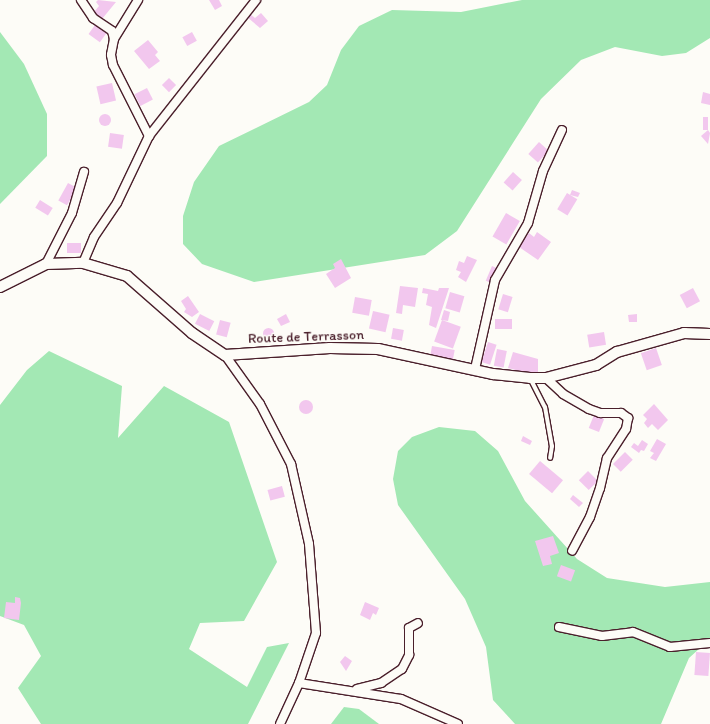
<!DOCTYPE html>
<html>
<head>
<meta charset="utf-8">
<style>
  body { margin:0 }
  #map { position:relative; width:710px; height:724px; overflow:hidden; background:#fdfcf7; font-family:Itim,sans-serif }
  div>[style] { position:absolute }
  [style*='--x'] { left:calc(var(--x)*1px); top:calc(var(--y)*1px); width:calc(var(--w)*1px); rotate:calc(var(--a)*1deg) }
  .green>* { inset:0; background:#a3e8b4 }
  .building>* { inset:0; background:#f2c7ee; transform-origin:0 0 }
  .round { border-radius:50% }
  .roads { filter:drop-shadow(1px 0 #4a1f2b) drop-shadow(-1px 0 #4a1f2b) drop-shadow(0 1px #4a1f2b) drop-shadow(0 -1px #4a1f2b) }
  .service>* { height:4px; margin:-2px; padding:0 2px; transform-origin:2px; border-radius:2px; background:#fdfcf7 }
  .minor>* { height:8px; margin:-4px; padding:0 4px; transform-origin:4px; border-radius:4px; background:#fdfcf7 }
  .tertiary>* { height:10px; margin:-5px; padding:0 5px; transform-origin:5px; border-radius:5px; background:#fdfcf7 }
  span { translate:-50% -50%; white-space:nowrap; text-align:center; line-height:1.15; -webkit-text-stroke:3px #fdfcf7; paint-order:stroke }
  .street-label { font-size:14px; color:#4a1f2b }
</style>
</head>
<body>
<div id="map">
  <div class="green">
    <i style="clip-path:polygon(522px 0,710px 0,710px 38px,686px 53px,662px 56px,615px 47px,581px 60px,541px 99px,457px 231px,425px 255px,254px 282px,202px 264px,183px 244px,183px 216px,194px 182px,219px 146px,309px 102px,327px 85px,341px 50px,359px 26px,392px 10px,461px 12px)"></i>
    <i style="clip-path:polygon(0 32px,24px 64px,47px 114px,47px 156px,0 204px)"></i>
    <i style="clip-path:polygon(49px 351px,122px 386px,118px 438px,164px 386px,229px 422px,277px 562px,244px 621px,200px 623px,189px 649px,247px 687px,267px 647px,289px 643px,248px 724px,41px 724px,18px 688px,41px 656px,24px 625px,0 616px,0 405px,27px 370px)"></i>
    <i style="clip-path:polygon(439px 427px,475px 431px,498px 451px,525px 501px,577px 559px,607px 578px,665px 587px,710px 582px,710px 639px,689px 658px,661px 724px,515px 724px,493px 700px,486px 647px,465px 599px,398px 505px,393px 479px,398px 451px,412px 437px)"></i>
    <i style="clip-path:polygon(344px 707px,359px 709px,379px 724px,331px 724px)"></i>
  </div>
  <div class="building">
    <i style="clip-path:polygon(98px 0,116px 2px,102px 19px,94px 12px,99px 6px,96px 2px)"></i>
    <i style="clip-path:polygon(209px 0,219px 0,222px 6px,215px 10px)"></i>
    <i style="clip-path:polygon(261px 13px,268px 21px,260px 28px,247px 17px,250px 14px,255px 18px)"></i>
    <i style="left:95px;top:25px;width:14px;height:11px;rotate:36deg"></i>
    <i style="left:192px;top:32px;width:10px;height:11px;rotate:61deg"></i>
    <i style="clip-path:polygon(148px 40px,158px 52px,155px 55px,160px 61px,149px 69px,134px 51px)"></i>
    <i style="left:169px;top:78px;width:10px;height:10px;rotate:45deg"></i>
    <i style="left:112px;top:83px;width:18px;height:16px;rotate:77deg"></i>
    <i style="left:147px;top:88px;width:13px;height:14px;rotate:63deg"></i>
    <i style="clip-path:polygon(703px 92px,710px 94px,710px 105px,701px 103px)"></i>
    <i class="round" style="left:99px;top:114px;width:12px;height:12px"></i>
    <i style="left:703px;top:117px;width:5px;height:13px"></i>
    <i style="clip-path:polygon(708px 130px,710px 133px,708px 144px,701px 136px)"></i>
    <i style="left:110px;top:133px;width:14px;height:14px;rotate:8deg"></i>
    <i style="left:539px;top:142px;width:13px;height:16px;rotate:42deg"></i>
    <i style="left:513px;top:172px;width:12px;height:14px;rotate:42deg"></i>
    <i style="left:68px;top:183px;width:10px;height:20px;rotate:29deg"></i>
    <i style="clip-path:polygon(572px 190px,580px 193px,578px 197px,570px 195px)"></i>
    <i style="left:567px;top:193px;width:12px;height:19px;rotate:31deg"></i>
    <i style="left:40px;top:200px;width:15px;height:9px;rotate:32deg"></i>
    <i style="left:506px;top:213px;width:16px;height:27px;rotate:30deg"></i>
    <i style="clip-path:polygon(537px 232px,551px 242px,538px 260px,519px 247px,529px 233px,534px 237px)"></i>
    <i style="left:67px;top:243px;width:14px;height:10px"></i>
    <i style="clip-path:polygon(467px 256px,477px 260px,466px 282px,458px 277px,461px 272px,456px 270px,459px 261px,464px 263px)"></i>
    <i style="clip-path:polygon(341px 259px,351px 278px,335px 288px,326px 274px,335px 268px,333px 264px)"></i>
    <i style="left:492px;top:266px;width:8px;height:16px;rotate:23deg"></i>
    <i style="clip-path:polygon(400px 286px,418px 288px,415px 307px,403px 305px,402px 314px,396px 313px)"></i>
    <i style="clip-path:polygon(423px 288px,438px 291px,439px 288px,449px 288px,436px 328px,429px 325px,432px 307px,426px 305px,428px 294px,422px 293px)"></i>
    <i style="left:693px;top:288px;width:15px;height:15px;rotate:62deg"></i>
    <i style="left:450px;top:292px;width:15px;height:17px;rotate:16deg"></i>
    <i style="left:503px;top:294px;width:10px;height:16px;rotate:17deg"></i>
    <i style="clip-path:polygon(188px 296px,199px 312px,192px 317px,184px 312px,186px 309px,181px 301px)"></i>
    <i style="left:355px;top:297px;width:17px;height:16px;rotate:10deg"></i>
    <i style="clip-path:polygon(444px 310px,450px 312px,448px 321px,441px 320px)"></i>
    <i style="left:373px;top:311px;width:17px;height:18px;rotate:13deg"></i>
    <i style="left:200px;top:314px;width:16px;height:11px;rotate:27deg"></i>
    <i style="clip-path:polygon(286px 314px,290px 322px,281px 326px,277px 319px)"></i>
    <i style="clip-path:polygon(637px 314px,637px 322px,629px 322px,628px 315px)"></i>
    <i style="left:495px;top:319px;width:17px;height:10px"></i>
    <i style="left:220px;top:320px;width:11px;height:15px;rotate:15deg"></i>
    <i style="left:442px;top:320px;width:20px;height:23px;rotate:20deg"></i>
    <i class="round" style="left:262.5px;top:327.5px;width:11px;height:11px"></i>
    <i style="left:393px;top:328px;width:11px;height:11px;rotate:10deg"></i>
    <i style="left:604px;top:332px;width:13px;height:17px;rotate:81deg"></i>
    <i style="left:488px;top:342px;width:9px;height:21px;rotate:18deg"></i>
    <i style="left:432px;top:346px;width:23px;height:11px;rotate:10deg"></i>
    <i style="left:656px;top:348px;width:18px;height:16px;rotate:71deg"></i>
    <i style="left:497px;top:349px;width:10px;height:17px;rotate:11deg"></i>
    <i style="clip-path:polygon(513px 352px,538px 359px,538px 372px,535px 375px,508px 368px)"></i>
    <i class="round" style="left:299px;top:400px;width:14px;height:14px"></i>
    <i style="clip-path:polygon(654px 404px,668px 420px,658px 430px,652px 424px,648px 428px,644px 423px,647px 419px,643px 415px)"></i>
    <i style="left:594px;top:415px;width:11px;height:14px;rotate:22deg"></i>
    <i style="clip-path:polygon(523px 436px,532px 441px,530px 445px,521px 441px)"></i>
    <i style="clip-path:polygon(657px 439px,666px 444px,656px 461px,650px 458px,654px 453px,650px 451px)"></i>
    <i style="clip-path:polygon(642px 440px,648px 444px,644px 451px,641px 450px,639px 453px,631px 447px,634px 443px,638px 446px)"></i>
    <i style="left:625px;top:452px;width:11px;height:17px;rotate:45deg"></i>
    <i style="left:540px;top:461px;width:30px;height:17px;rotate:40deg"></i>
    <i style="left:588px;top:471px;width:14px;height:13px;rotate:45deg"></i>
    <i style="left:282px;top:486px;width:11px;height:15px;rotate:75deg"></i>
    <i style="clip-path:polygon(573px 495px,583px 503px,579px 507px,570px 499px)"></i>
    <i style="clip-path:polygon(553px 536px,559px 553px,550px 556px,552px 564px,543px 566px,535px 541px)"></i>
    <i style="left:561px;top:565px;width:15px;height:12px;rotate:20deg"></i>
    <i style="clip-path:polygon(15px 597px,20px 598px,21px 603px,19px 620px,4px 618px,6px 602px,15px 603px)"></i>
    <i style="clip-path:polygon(365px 602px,379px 608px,376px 615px,373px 613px,370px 620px,360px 615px)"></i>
    <i style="left:696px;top:652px;width:14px;height:23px;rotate:4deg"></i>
    <i style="clip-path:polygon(345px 656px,352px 661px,346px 671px,340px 662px)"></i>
  </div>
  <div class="roads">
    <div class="service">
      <i style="--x:531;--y:380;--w:30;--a:63"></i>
      <i style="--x:545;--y:407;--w:40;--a:80"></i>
      <i style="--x:552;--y:446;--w:12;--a:99"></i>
    </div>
    <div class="minor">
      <i style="--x:81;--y:0;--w:22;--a:56"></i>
      <i style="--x:93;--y:18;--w:23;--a:34"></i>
      <i style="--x:112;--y:31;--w:8;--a:76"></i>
      <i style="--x:114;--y:39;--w:16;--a:101"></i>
      <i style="--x:111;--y:55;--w:10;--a:79"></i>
      <i style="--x:113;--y:65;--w:80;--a:63.1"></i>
      <i style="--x:114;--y:39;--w:46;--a:-58.4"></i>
      <i style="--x:83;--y:263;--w:28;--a:-67"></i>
      <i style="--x:94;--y:237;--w:41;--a:-55.9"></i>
      <i style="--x:117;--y:203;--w:74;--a:-64.5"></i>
      <i style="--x:149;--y:136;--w:173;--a:-51.8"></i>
      <i style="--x:46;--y:264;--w:57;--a:-63"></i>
      <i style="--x:72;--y:213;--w:43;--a:-73.7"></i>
      <i style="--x:225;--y:355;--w:60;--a:54.5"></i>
      <i style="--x:260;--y:404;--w:68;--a:62.7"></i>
      <i style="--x:291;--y:464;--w:82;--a:77.3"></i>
      <i style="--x:309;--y:544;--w:89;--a:85.5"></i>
      <i style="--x:316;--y:633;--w:53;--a:108.8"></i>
      <i style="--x:299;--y:683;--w:45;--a:114.9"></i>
      <i style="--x:475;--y:369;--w:91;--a:-77.3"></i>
      <i style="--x:495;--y:280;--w:66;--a:-59.9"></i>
      <i style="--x:528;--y:223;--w:54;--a:-73.9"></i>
      <i style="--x:543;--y:171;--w:45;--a:-65.1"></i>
      <i style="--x:546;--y:378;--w:23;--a:43"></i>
      <i style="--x:563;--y:394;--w:30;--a:30"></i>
      <i style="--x:589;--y:409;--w:12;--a:20"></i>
      <i style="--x:600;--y:413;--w:21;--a:0"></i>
      <i style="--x:621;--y:413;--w:9;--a:36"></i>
      <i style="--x:628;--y:418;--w:11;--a:100"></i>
      <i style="--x:626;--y:429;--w:35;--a:123"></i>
      <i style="--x:607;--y:458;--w:31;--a:103"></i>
      <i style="--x:600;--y:488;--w:31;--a:109"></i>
      <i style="--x:590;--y:517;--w:38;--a:118"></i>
      <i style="--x:559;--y:627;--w:44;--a:11.8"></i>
      <i style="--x:602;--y:636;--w:31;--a:-7"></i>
      <i style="--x:633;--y:632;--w:40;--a:22"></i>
      <i style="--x:670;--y:647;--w:40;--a:-5.7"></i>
      <i style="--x:299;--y:683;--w:103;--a:8.9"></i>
      <i style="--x:401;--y:699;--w:62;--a:23.7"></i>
      <i style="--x:357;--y:689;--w:25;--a:-14"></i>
      <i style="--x:381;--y:683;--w:25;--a:-34"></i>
      <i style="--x:402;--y:669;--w:16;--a:-63"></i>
      <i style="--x:409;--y:655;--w:27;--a:-90"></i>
      <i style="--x:409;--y:628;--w:10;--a:-29"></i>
    </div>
    <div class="tertiary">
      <i style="--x:0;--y:287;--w:51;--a:-26.6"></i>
      <i style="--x:46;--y:264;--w:37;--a:-2"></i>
      <i style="--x:83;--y:263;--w:46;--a:16.5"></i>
      <i style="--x:127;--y:276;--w:86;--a:41.2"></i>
      <i style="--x:192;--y:333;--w:40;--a:34"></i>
      <i style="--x:225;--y:355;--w:105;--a:-3.8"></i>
      <i style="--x:330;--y:348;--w:48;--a:1.2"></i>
      <i style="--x:378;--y:349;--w:118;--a:12.3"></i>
      <i style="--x:493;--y:374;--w:37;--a:6"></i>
      <i style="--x:530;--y:378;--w:16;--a:0"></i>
      <i style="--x:546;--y:378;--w:52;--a:-14.6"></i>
      <i style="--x:596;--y:365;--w:25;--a:-32"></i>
      <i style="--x:617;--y:352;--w:70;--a:-15.8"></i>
      <i style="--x:684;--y:333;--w:26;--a:2"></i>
    </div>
  </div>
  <div class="street-label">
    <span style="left:306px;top:337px;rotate:-2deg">Route de Terrasson</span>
  </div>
</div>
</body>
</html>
